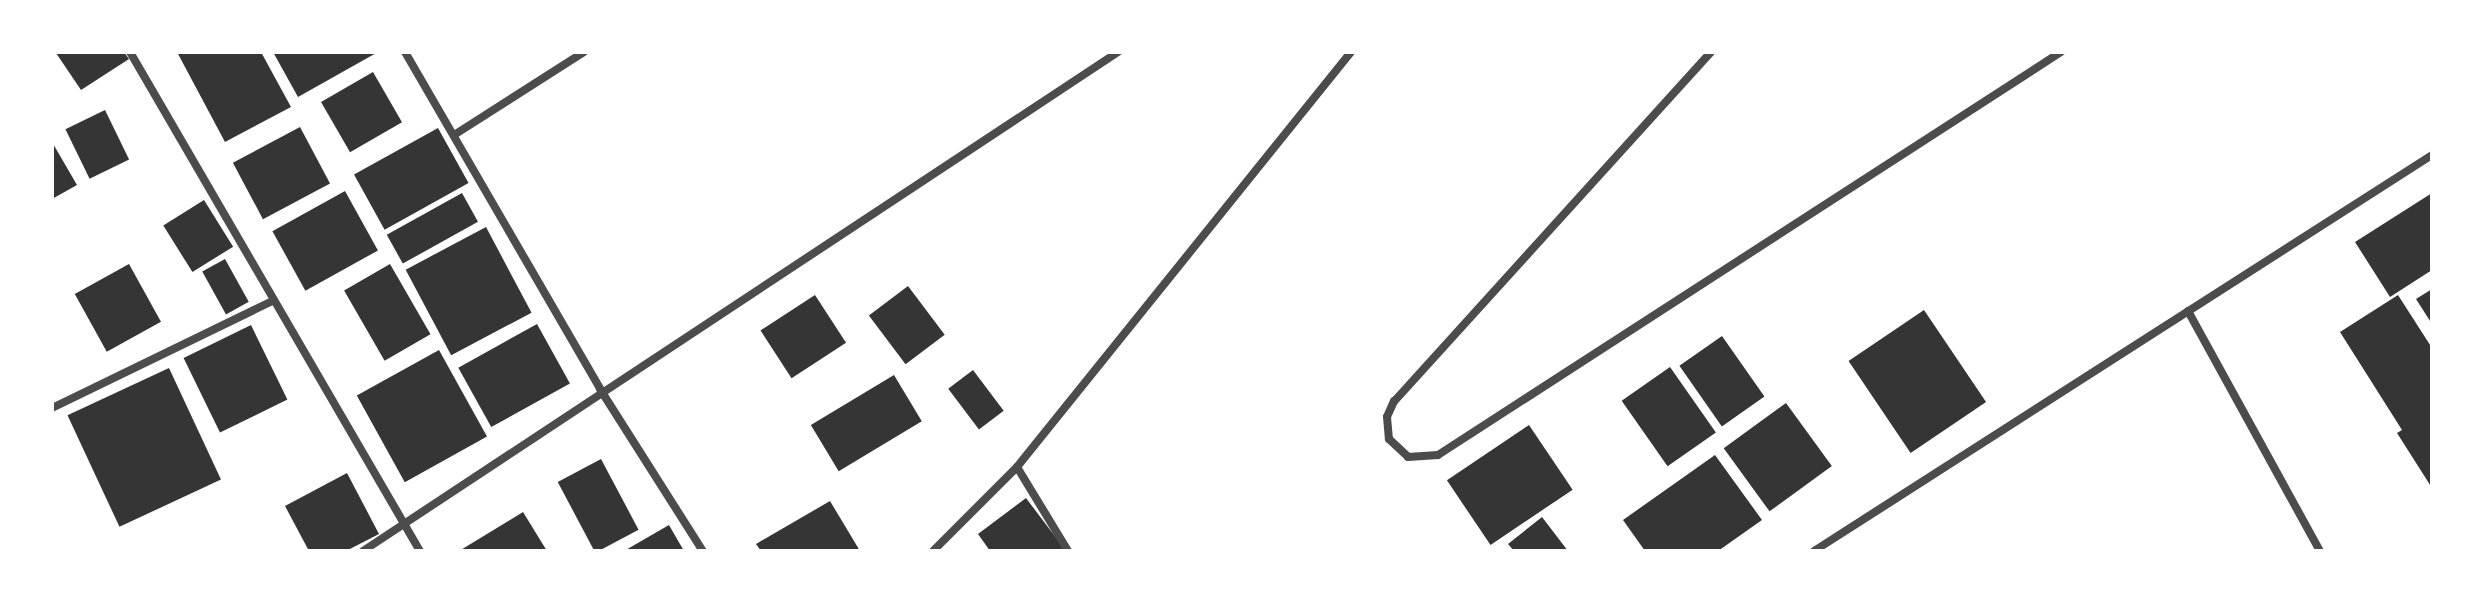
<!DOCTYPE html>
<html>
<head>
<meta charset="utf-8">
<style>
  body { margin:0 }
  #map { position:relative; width:2484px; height:603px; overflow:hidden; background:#fff; font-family:Rubik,sans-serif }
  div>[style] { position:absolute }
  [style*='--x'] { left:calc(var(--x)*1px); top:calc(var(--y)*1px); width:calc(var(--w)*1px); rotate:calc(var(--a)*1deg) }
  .building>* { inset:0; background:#353535; transform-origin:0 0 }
  .minor>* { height:8px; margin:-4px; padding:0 4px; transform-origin:4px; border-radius:4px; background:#4c4c4c }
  span { translate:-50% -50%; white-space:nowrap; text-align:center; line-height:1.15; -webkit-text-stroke:6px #fff; paint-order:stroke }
  .frame { position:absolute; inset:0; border:54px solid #fff; pointer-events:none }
</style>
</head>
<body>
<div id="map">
  <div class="building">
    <i style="clip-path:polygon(124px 52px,129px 59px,81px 90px,56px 53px)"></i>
    <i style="clip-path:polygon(177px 52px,261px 52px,291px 107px,225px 142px)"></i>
    <i style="clip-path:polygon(273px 52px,378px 52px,298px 97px)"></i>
    <i style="left:373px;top:72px;width:58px;height:60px;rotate:60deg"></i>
    <i style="left:105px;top:110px;width:55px;height:44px;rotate:64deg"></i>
    <i style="left:300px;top:127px;width:64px;height:76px;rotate:62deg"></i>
    <i style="left:438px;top:128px;width:63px;height:96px;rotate:61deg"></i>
    <i style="clip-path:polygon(52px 142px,77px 185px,52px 199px)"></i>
    <i style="left:345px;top:191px;width:68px;height:83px;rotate:61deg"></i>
    <i style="left:462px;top:193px;width:33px;height:86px;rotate:61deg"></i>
    <i style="clip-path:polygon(2432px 193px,2432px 270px,2390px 297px,2355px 242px)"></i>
    <i style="left:204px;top:200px;width:55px;height:48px;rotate:58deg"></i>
    <i style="left:486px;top:227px;width:97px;height:91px;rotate:62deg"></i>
    <i style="left:225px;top:259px;width:49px;height:26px;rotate:61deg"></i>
    <i style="left:129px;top:264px;width:66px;height:62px;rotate:61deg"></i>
    <i style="left:390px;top:264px;width:81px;height:53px;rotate:60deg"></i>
    <i style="left:908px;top:286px;width:61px;height:49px;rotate:53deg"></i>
    <i style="clip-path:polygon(2432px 289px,2432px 324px,2416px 299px)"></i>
    <i style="left:815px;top:295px;width:57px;height:65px;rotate:57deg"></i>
    <i style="clip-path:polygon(2398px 295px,2432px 348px,2432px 488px,2397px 433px,2402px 430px,2340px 332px)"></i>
    <i style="left:1924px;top:310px;width:111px;height:91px;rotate:56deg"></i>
    <i style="left:537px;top:324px;width:68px;height:90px;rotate:61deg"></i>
    <i style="left:251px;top:325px;width:83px;height:75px;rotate:64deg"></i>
    <i style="left:1722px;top:336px;width:74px;height:52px;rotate:55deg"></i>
    <i style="left:439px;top:350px;width:99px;height:94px;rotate:61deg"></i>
    <i style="left:1670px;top:367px;width:80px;height:59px;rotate:55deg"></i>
    <i style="left:169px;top:368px;width:123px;height:112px;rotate:65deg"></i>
    <i style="left:973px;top:370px;width:51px;height:31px;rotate:53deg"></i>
    <i style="left:894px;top:375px;width:54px;height:97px;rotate:59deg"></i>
    <i style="left:1786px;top:403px;width:78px;height:77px;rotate:54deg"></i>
    <i style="left:1529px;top:425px;width:78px;height:99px;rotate:56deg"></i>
    <i style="clip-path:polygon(1715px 455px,1762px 520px,1718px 551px,1645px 551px,1623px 520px)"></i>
    <i style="left:601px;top:459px;width:80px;height:49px;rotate:62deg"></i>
    <i style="clip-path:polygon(347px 473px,379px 534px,346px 551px,309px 551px,285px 506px)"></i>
    <i style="clip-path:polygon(1026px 498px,1066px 551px,990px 551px,978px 534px)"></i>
    <i style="clip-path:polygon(830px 501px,860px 551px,761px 551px,756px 544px)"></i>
    <i style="clip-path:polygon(523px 512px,547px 551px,459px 551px)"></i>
    <i style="clip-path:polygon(1542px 517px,1568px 551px,1514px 551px,1508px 544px)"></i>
    <i style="clip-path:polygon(669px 525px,684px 551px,624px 551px)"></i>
  </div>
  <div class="minor">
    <i style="--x:130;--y:52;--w:577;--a:59.84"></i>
    <i style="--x:405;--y:52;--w:389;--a:59.9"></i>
    <i style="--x:600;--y:389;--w:192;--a:57.6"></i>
    <i style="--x:1711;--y:52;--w:471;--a:132.2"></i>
    <i style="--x:1394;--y:401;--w:17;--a:114"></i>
    <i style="--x:1387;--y:417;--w:22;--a:85"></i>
    <i style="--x:1389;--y:439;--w:26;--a:43"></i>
    <i style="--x:1408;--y:457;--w:30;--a:-4"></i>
    <i style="--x:1438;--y:455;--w:742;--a:-32.9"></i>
    <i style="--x:454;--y:135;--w:154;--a:-32.6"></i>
    <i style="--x:2188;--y:311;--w:274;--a:61.2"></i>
    <i style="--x:52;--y:408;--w:245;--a:-25.9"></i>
    <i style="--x:1017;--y:467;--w:98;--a:58.7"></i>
    <i style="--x:363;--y:551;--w:905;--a:-33.46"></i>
    <i style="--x:933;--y:551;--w:119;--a:-45"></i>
    <i style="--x:1017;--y:467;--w:533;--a:-51.17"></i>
    <i style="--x:1814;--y:551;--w:734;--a:-32.65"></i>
  </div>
  <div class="frame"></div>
</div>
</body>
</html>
